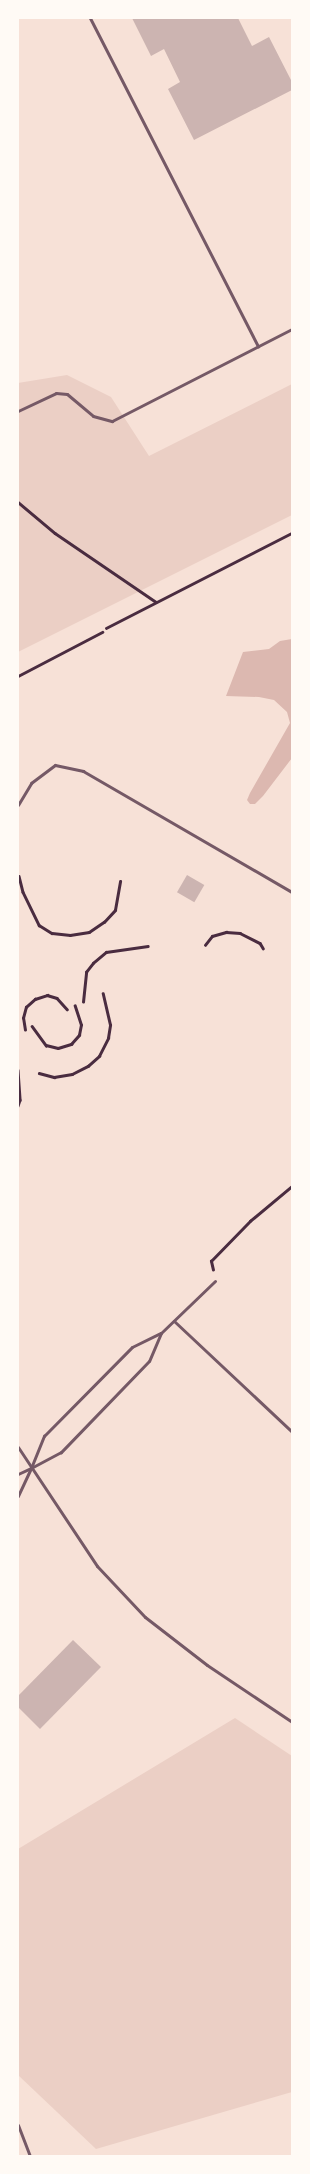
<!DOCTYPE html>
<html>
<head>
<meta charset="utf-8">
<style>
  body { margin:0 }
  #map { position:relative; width:310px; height:2174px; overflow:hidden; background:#f7e1d7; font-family:Overpass,sans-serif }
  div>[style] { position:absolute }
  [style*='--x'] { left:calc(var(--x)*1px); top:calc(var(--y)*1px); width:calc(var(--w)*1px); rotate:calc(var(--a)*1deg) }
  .green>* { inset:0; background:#ebcfc5 }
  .water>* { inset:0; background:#dcb8b0 }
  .building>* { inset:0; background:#ccb4b1; transform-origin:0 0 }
  .path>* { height:2.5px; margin:-1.25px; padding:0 1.25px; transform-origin:1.25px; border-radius:1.25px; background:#4a2c40 }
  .service>* { height:3px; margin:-1.5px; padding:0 1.5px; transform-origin:1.5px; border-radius:1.5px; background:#755966 }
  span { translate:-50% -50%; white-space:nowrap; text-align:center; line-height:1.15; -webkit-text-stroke:4px #fffaf5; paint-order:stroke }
  .frame { position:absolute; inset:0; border:19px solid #fffaf5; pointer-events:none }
</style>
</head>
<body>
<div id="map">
  <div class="green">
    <i style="clip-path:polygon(67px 375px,111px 397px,149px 456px,292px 384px,292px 515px,18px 652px,18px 383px)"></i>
    <i style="clip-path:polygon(235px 1718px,292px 1756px,292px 2092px,96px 2149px,18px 2075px,18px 1849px)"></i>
  </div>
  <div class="water">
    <i style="clip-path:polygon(292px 639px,292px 758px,263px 796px,255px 804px,250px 804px,247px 800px,250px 793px,290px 723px,287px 712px,274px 700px,259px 697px,226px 696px,243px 652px,269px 649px,280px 641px)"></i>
  </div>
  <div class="building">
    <i style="clip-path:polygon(132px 18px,238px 18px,252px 46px,269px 37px,292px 82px,292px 90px,194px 140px,168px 89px,180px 82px,164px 49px,151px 56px)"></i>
    <i style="left:187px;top:875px;width:20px;height:20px;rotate:30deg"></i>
    <i style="clip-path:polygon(73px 1640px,101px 1667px,40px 1729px,18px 1707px,18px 1696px)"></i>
  </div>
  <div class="path">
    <i style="--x:18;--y:502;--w:48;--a:40"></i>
    <i style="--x:55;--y:533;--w:122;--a:34.3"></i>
    <i style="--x:106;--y:628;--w:209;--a:-27.1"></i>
    <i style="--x:18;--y:676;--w:95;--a:-27.6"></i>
    <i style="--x:19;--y:876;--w:16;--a:76"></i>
    <i style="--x:23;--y:892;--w:37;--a:64"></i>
    <i style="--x:39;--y:925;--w:15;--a:32"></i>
    <i style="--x:52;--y:933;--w:18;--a:6"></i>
    <i style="--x:70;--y:935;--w:19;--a:-9"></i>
    <i style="--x:89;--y:932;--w:18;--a:-34"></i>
    <i style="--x:104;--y:922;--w:16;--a:-47"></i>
    <i style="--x:115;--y:910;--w:29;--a:-80"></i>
    <i style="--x:205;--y:945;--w:11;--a:-52"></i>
    <i style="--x:212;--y:936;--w:15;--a:-16"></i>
    <i style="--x:226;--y:932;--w:14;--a:4"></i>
    <i style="--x:240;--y:933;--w:22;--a:27"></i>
    <i style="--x:260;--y:943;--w:6;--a:59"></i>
    <i style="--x:83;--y:1002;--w:30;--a:-84"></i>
    <i style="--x:86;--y:972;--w:11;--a:-52"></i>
    <i style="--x:93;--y:963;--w:17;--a:-40"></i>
    <i style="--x:106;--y:952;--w:42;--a:-8.1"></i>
    <i style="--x:32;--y:1026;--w:24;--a:54"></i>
    <i style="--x:46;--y:1045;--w:12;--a:14"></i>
    <i style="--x:58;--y:1048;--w:14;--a:-17"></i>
    <i style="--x:71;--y:1044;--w:12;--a:-48"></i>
    <i style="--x:79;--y:1035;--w:10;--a:-79"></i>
    <i style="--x:81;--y:1025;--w:20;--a:-108"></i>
    <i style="--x:25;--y:1030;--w:12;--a:-99"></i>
    <i style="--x:23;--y:1018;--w:11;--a:-75"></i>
    <i style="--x:26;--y:1007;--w:12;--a:-42"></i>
    <i style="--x:35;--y:999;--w:13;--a:-18"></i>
    <i style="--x:47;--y:995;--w:10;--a:17"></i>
    <i style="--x:57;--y:998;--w:15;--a:48"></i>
    <i style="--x:18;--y:1070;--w:30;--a:86"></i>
    <i style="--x:20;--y:1100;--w:6;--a:108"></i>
    <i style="--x:39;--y:1073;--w:16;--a:15"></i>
    <i style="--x:54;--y:1077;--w:18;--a:-9"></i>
    <i style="--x:72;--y:1074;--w:18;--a:-27"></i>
    <i style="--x:88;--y:1066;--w:15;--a:-42"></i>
    <i style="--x:99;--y:1056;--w:20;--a:-63"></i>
    <i style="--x:108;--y:1038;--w:13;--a:-81"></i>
    <i style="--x:110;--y:1025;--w:32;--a:-103"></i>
    <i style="--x:213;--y:1270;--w:9;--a:-103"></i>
    <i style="--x:211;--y:1261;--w:56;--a:-45.7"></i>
    <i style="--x:250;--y:1221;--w:55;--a:-39.8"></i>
  </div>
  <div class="service">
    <i style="--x:90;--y:18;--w:369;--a:62.9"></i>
    <i style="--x:18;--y:411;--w:42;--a:-25.3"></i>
    <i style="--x:56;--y:393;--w:11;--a:5"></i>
    <i style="--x:67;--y:394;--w:34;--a:40"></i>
    <i style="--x:93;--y:416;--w:20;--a:15"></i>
    <i style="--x:112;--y:421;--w:202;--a:-27.1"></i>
    <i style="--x:18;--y:805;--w:26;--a:-59"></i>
    <i style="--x:31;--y:783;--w:30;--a:-37"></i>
    <i style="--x:55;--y:765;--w:29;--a:12"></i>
    <i style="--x:83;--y:771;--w:241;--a:30.1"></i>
    <i style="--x:174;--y:1321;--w:162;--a:43.2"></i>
    <i style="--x:161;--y:1333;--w:30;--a:113"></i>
    <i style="--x:149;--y:1361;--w:127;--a:134"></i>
    <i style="--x:61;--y:1452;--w:34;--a:152"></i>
    <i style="--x:31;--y:1468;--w:35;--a:-68"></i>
    <i style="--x:44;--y:1436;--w:125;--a:-45.3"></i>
    <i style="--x:132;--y:1347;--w:32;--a:-26"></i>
    <i style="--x:161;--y:1333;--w:75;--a:-43.9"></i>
    <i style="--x:18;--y:1447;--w:143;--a:56.4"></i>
    <i style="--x:97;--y:1566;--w:70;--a:46.7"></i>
    <i style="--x:145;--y:1617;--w:78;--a:37.7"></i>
    <i style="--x:207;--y:1665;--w:102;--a:33.8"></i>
    <i style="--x:18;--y:1474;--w:14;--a:-25"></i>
    <i style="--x:31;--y:1468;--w:31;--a:115"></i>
    <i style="--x:18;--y:2125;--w:33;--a:69"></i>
  </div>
  <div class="frame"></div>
</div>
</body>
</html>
